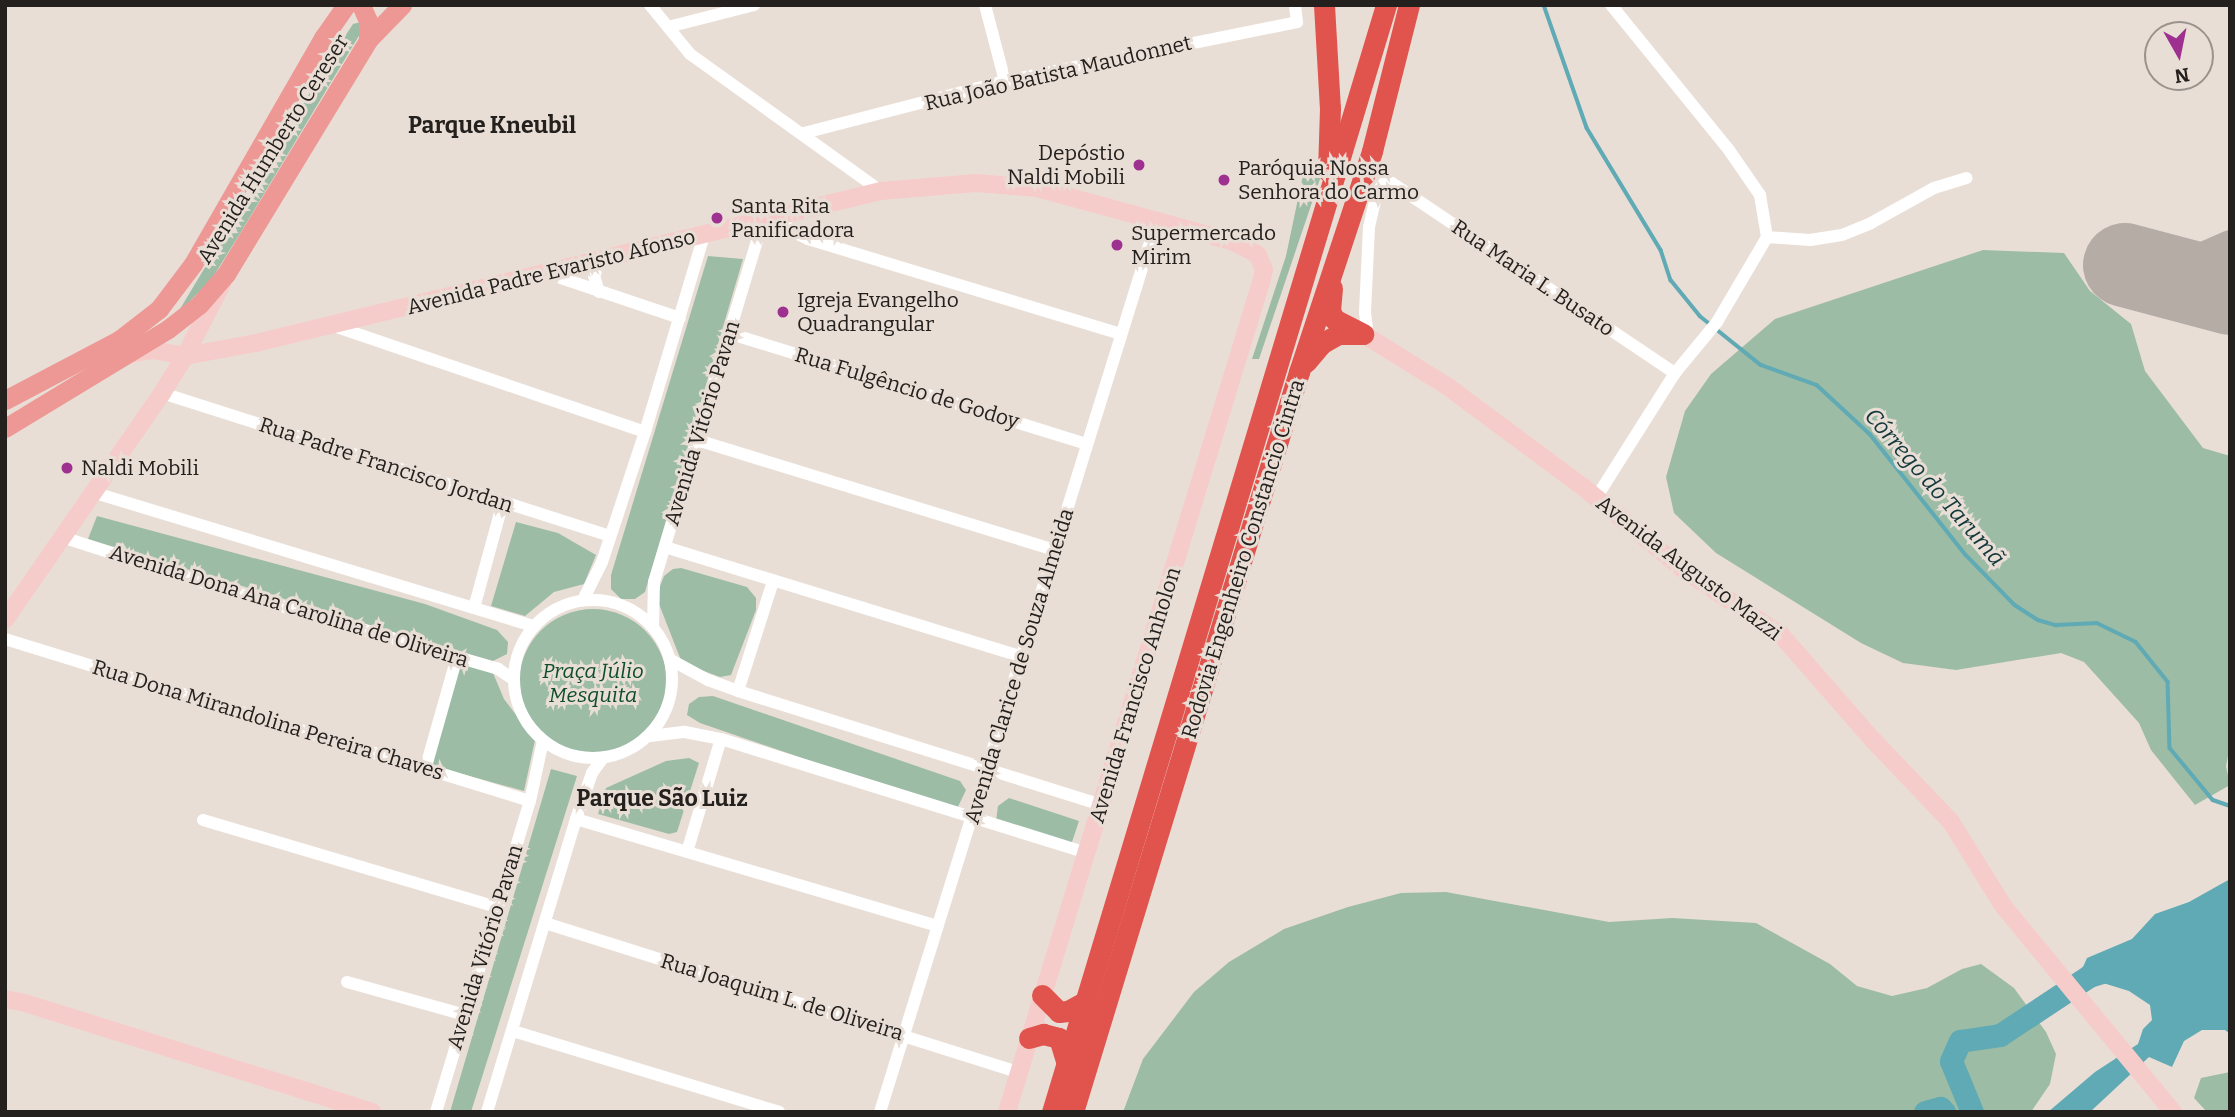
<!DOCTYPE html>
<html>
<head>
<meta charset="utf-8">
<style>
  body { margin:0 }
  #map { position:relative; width:2235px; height:1117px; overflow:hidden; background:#e9ded6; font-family:Bitter,serif }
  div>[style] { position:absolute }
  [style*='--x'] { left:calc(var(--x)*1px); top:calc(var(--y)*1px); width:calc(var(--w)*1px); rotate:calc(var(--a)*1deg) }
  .green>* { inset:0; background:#9cbca6 }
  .round { border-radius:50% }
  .water>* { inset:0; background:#5faab4 }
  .stream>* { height:3.5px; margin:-1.75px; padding:0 1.75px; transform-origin:1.75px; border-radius:1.75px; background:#5faab4 }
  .river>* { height:23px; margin:-11.5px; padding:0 11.5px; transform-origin:11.5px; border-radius:11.5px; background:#5faab4 }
  .taxiway>* { height:33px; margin:-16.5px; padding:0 16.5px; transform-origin:16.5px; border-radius:16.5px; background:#b6aca6 }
  .runway>* { height:84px; margin:-42px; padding:0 42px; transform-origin:42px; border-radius:42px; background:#b6aca6 }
  .street>* { height:12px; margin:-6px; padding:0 6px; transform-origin:6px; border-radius:6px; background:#fff }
  .street>.ring { margin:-6px; padding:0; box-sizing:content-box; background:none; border:12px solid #fff; border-radius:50% }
  .secondary>* { height:18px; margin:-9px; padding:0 9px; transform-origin:9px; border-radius:9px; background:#f6ccca }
  .primary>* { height:19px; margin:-9.5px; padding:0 9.5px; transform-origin:9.5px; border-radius:9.5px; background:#ed9895 }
  .highway>* { height:21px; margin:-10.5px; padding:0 10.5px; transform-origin:10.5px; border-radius:10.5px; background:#e1544e }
  .dots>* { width:19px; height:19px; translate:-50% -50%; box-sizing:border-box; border:4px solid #e9ded6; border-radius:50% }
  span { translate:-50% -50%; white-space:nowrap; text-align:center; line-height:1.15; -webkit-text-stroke:6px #e9ded6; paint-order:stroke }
  .street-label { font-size:21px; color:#24201d }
  .poi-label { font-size:21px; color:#24201d }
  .right { translate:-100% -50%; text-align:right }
  .left { translate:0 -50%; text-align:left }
  .park-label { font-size:21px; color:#0e4e2c; font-style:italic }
  .neighbourhood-label { font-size:23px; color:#24201d; font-weight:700 }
  .water-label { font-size:23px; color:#13383c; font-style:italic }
  .frame { position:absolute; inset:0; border:7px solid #24201d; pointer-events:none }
  .north { position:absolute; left:2144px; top:21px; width:70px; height:70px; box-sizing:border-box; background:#e9ded6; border:2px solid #9a928c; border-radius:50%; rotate:171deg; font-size:19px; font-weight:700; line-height:28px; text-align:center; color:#24201d }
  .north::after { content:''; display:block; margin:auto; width:24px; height:32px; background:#9e3190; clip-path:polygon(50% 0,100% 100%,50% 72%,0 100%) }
</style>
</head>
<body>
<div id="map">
  <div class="green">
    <i style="clip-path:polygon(361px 22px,363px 29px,241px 232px,211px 280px,177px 314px,332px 56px,353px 24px)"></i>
    <i style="clip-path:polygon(1304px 170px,1323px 170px,1259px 359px,1252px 359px,1286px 256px)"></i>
    <i style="clip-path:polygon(1983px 250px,2064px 253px,2090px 291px,2131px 324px,2145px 371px,2203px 448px,2230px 456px,2230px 746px,2226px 766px,2230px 785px,2195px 805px,2151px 750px,2139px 723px,2084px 662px,2061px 653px,1956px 670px,1903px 663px,1861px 643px,1716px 553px,1674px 513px,1666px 477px,1685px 411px,1711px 374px,1775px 319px)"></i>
    <i style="clip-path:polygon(708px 256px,743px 259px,645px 592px,635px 599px,621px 599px,611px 589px,611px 575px)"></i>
    <i style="clip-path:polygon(97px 516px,425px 604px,497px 630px,508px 642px,507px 654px,491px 662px,88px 539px)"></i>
    <i style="clip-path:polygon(516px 522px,558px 533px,596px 555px,584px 584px,554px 592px,525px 616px,491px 606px)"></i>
    <i style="clip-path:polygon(681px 568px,747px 587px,756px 598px,756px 610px,731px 675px,720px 677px,682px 663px,659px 604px,659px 589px,664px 576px,673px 569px)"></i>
    <i class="round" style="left:519px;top:609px;width:148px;height:148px"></i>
    <i style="clip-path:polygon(461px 663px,493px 673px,504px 699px,535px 740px,524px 791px,430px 765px)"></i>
    <i style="clip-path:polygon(713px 696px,960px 781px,966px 790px,956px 811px,700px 723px,687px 715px,689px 704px,699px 697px)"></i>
    <i style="clip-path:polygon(689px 758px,699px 763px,677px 832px,669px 834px,598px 814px,606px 788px,666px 761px)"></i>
    <i style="clip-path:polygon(551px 769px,577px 776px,471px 1112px,450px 1112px)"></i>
    <i style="clip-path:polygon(1009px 798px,1079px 821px,1071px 845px,996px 821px,998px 806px)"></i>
    <i style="clip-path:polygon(1446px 892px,1609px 922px,1672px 918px,1756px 923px,1830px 964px,1857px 986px,1892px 996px,1927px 988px,1962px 969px,1981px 964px,2014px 988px,2046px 1032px,2056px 1054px,2050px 1084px,2031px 1112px,1123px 1112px,1143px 1059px,1194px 992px,1229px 962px,1284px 929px,1348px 907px,1401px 893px)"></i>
    <i style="clip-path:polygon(2230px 1072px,2230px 1112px,2207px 1112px,2194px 1098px,2201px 1078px)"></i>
  </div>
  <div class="water">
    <i style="clip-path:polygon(2230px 879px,2230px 1034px,2225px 1030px,2202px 1030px,2184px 1041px,2172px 1067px,2149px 1057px,2090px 1112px,2048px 1112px,2095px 1072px,2138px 1044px,2143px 1029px,2152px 1020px,2150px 1005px,2129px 991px,2103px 983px,2092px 986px,2083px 967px,2087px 958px,2132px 939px,2155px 914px,2189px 902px)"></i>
  </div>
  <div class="stream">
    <i style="--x:1544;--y:5;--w:130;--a:70.7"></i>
    <i style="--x:1587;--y:128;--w:143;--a:58.8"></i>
    <i style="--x:1661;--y:250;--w:32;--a:72"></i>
    <i style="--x:1671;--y:280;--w:46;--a:51.1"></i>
    <i style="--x:1700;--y:316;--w:78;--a:38.8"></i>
    <i style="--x:1761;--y:365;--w:59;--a:19.7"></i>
    <i style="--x:1817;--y:385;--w:72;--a:42.8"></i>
    <i style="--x:1870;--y:434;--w:154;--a:51.6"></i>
    <i style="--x:1966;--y:555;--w:70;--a:45.6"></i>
    <i style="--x:2015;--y:605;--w:27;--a:33"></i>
    <i style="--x:2038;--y:620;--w:19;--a:16"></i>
    <i style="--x:2056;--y:625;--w:41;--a:-2.8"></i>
    <i style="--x:2097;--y:623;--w:43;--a:26"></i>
    <i style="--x:2136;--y:642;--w:51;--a:51.3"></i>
    <i style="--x:2168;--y:682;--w:66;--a:88.3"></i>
    <i style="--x:2170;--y:748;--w:67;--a:50.4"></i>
    <i style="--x:2213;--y:800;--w:18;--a:19"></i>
  </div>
  <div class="river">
    <i style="--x:1925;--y:1112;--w:16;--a:-15"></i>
    <i style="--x:1940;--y:1108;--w:6;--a:45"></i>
    <i style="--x:1972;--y:1112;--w:55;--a:-112.4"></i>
    <i style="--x:1951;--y:1061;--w:22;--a:-66"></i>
    <i style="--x:1960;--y:1041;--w:40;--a:-8.5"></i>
    <i style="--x:2000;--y:1035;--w:107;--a:-33.5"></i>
    <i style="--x:2089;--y:976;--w:28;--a:-17"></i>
  </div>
  <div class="taxiway">
    <i style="--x:2164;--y:275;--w:72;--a:-23.7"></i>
  </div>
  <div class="runway">
    <i style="--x:2125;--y:265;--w:109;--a:14.9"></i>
  </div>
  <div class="street">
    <i style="--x:650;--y:5;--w:63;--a:50.8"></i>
    <i style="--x:690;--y:54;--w:235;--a:35.7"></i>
    <i style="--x:985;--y:5;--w:79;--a:75.3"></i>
    <i style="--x:668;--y:27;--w:89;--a:-14.3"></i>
    <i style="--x:804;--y:133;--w:208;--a:-14.5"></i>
    <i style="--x:1005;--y:81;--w:298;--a:-11.4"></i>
    <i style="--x:1297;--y:22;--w:17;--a:-97"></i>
    <i style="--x:779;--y:217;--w:18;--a:49"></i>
    <i style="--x:791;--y:231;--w:19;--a:25"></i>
    <i style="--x:808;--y:239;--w:327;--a:16.9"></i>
    <i style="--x:1767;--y:237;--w:43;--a:4"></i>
    <i style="--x:1810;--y:240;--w:32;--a:-9"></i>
    <i style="--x:1842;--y:235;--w:31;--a:-22"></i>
    <i style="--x:1871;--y:223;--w:72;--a:-29.1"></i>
    <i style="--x:1934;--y:188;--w:34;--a:-17"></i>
    <i style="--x:549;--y:274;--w:138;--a:18.6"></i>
    <i style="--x:599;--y:292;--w:17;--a:-107"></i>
    <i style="--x:594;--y:276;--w:16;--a:-68"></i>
    <i style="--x:331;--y:325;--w:332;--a:18.8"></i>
    <i style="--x:728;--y:333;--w:375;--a:17.2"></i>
    <i style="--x:1368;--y:337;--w:25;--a:-97"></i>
    <i style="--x:1365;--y:312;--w:85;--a:-87.3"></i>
    <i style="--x:1369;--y:227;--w:36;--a:-77"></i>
    <i style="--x:1377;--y:192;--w:11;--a:-52"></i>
    <i style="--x:1384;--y:183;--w:8;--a:0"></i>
    <i style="--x:1392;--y:183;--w:341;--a:33.9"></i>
    <i style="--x:162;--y:393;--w:470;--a:17.7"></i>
    <i style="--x:697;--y:440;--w:374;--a:17.1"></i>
    <i style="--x:92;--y:492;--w:462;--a:16.9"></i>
    <i style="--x:1596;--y:498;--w:148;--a:-57.7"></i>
    <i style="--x:1675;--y:373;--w:66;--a:-50.5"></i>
    <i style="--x:1717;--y:322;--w:99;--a:-59.5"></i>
    <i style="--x:1767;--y:237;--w:43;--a:-99.5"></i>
    <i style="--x:1760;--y:195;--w:55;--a:-124.6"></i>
    <i style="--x:1729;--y:150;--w:187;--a:-129.1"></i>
    <i style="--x:62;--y:537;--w:186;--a:17.9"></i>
    <i style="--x:239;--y:594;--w:270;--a:16.1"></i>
    <i style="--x:498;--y:669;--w:18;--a:34"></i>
    <i style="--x:665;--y:547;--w:374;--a:17.1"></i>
    <i class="ring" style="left:514px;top:600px;width:146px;height:146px"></i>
    <i style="--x:583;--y:600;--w:42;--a:-63.4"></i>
    <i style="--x:602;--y:562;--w:137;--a:-71.7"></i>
    <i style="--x:645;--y:432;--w:206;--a:-73.3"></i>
    <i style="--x:474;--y:608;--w:110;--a:-74.7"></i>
    <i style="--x:653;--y:626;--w:44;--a:-88.7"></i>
    <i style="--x:654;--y:582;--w:377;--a:-73.2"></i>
    <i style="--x:5;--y:639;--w:549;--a:17.15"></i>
    <i style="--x:671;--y:660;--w:42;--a:28.4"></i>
    <i style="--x:708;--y:680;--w:32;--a:20"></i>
    <i style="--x:738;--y:691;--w:381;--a:17.4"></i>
    <i style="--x:738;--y:691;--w:115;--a:-72.3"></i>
    <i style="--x:650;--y:736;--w:35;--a:-7"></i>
    <i style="--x:685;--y:732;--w:37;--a:11"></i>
    <i style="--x:721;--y:739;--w:383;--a:17.3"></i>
    <i style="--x:425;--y:770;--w:117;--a:-74.2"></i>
    <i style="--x:576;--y:819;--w:377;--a:16.5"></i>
    <i style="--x:203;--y:820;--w:307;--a:16.5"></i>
    <i style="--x:687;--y:852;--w:118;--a:-73.3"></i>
    <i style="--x:545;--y:923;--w:497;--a:17.5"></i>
    <i style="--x:347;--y:982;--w:123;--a:15.6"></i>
    <i style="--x:513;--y:1031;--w:278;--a:16.9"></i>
    <i style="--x:436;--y:1112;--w:325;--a:-73.2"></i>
    <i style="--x:530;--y:801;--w:61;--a:-77.8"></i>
    <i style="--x:487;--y:1112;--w:306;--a:-73.1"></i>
    <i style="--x:576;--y:819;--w:49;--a:-70.8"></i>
    <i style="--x:592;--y:773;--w:19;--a:-54"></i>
    <i style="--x:880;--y:1112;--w:934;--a:-72.75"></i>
  </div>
  <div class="secondary">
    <i style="--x:1363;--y:334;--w:99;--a:31.8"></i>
    <i style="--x:1447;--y:386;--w:169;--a:36.6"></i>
    <i style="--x:1583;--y:487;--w:129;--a:39.4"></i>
    <i style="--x:1683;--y:569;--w:118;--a:34"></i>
    <i style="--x:1781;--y:635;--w:140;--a:48.8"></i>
    <i style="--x:1873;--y:740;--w:113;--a:46.4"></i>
    <i style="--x:1951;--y:822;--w:100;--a:58.1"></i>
    <i style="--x:2004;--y:907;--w:266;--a:50.5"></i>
    <i style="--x:130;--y:354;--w:22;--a:-10"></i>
    <i style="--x:152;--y:350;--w:34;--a:10"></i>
    <i style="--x:185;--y:356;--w:72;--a:-10.4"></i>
    <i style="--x:256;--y:343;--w:643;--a:-13.67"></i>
    <i style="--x:881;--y:191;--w:95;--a:-4.8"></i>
    <i style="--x:976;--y:183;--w:61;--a:4.7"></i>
    <i style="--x:1037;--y:188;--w:204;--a:15.3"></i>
    <i style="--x:1234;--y:242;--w:27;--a:28"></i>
    <i style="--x:1258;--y:255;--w:16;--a:68"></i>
    <i style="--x:1264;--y:270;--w:9;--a:103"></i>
    <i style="--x:1262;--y:279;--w:871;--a:107.02"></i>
    <i style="--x:5;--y:620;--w:276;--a:-55.3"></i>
    <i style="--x:162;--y:393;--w:44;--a:-58.1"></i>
    <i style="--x:185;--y:356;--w:81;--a:-62.8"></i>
    <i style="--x:5;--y:999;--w:20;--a:11"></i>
    <i style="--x:25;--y:1003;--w:364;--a:17.4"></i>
  </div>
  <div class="primary">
    <i style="--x:361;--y:5;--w:17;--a:66"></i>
    <i style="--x:368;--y:21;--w:19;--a:90"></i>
    <i style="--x:5;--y:400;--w:129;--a:-27.8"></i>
    <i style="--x:119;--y:340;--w:51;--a:-37.8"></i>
    <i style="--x:159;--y:309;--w:56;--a:-52.9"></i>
    <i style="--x:193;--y:264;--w:261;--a:-60.1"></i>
    <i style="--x:323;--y:38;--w:40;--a:-55.1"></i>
    <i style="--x:5;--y:428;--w:191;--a:-31.3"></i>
    <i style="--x:168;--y:329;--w:39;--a:-38"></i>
    <i style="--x:199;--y:305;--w:41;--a:-48.9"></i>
    <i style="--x:226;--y:274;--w:274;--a:-58.7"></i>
    <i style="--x:368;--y:40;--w:49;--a:-45.8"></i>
  </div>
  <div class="highway">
    <i style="--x:1324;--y:5;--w:103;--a:86.7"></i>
    <i style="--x:1330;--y:108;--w:63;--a:91.8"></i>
    <i style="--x:1332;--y:288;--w:23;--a:95"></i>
    <i style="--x:1330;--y:311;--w:9;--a:63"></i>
    <i style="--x:1334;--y:319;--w:33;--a:27"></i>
    <i style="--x:1306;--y:362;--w:23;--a:-50"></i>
    <i style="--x:1321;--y:344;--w:20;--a:-30"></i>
    <i style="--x:1338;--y:334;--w:23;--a:0"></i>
    <i style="--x:1042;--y:995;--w:24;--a:45"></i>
    <i style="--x:1059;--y:1012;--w:9;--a:-6"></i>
    <i style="--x:1068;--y:1011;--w:21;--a:-29"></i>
    <i style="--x:1029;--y:1038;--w:15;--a:-16"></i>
    <i style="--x:1043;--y:1034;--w:16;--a:14"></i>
    <i style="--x:1059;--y:1038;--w:28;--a:73"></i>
    <i style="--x:1052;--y:1112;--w:1156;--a:-73.21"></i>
    <i style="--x:1073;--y:1112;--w:774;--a:-73.02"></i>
    <i style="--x:1299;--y:372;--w:233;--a:-71.7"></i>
    <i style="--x:1372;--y:151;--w:151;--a:-75.8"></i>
  </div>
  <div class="dots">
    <i style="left:1139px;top:165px;background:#9e3190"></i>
    <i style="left:1224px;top:180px;background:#9e3190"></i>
    <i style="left:717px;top:218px;background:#9e3190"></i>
    <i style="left:1117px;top:245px;background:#9e3190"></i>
    <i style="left:783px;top:312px;background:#9e3190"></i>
    <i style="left:67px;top:468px;background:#9e3190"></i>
  </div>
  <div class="street-label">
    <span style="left:1058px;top:73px;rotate:-13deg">Rua João Batista Maudonnet</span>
    <span style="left:273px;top:149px;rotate:-58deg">Avenida Humberto Cereser</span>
    <span style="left:551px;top:272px;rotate:-14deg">Avenida Padre Evaristo Afonso</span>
    <span style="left:1533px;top:278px;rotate:34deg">Rua Maria L. Busato</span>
    <span style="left:907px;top:388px;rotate:17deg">Rua Fulgêncio de Godoy</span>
    <span style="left:702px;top:423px;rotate:-73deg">Avenida Vitório Pavan</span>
    <span style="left:386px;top:465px;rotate:18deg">Rua Padre Francisco Jordan</span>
    <span style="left:1243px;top:559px;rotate:-73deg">Rodovia Engenheiro Constancio Cintra</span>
    <span style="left:1689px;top:568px;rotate:37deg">Avenida Augusto Mazzi</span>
    <span style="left:289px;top:606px;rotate:17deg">Avenida Dona Ana Carolina de Oliveira</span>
    <span style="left:1019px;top:666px;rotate:-73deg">Avenida Clarice de Souza Almeida</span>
    <span style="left:1135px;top:695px;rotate:-73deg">Avenida Francisco Anholon</span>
    <span style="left:268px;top:720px;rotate:17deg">Rua Dona Mirandolina Pereira Chaves</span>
    <span style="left:485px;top:947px;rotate:-73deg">Avenida Vitório Pavan</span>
    <span style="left:782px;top:997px;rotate:17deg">Rua Joaquim L. de Oliveira</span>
  </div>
  <div class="poi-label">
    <span class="right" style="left:1125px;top:165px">Depóstio<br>Naldi Mobili</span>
    <span class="left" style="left:1238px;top:180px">Paróquia Nossa<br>Senhora do Carmo</span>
    <span class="left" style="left:731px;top:218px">Santa Rita<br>Panificadora</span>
    <span class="left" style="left:1131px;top:245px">Supermercado<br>Mirim</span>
    <span class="left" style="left:797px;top:312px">Igreja Evangelho<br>Quadrangular</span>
    <span class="left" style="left:81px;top:468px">Naldi Mobili</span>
  </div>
  <div class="park-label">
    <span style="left:593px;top:683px">Praça Júlio<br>Mesquita</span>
  </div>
  <div class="neighbourhood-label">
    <span style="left:492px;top:125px">Parque Kneubil</span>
    <span style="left:662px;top:798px">Parque São Luiz</span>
  </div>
  <div class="water-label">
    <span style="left:1935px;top:487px;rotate:49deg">Córrego do Tarumã</span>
  </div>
  <div class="frame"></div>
  <div class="north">N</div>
</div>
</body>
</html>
